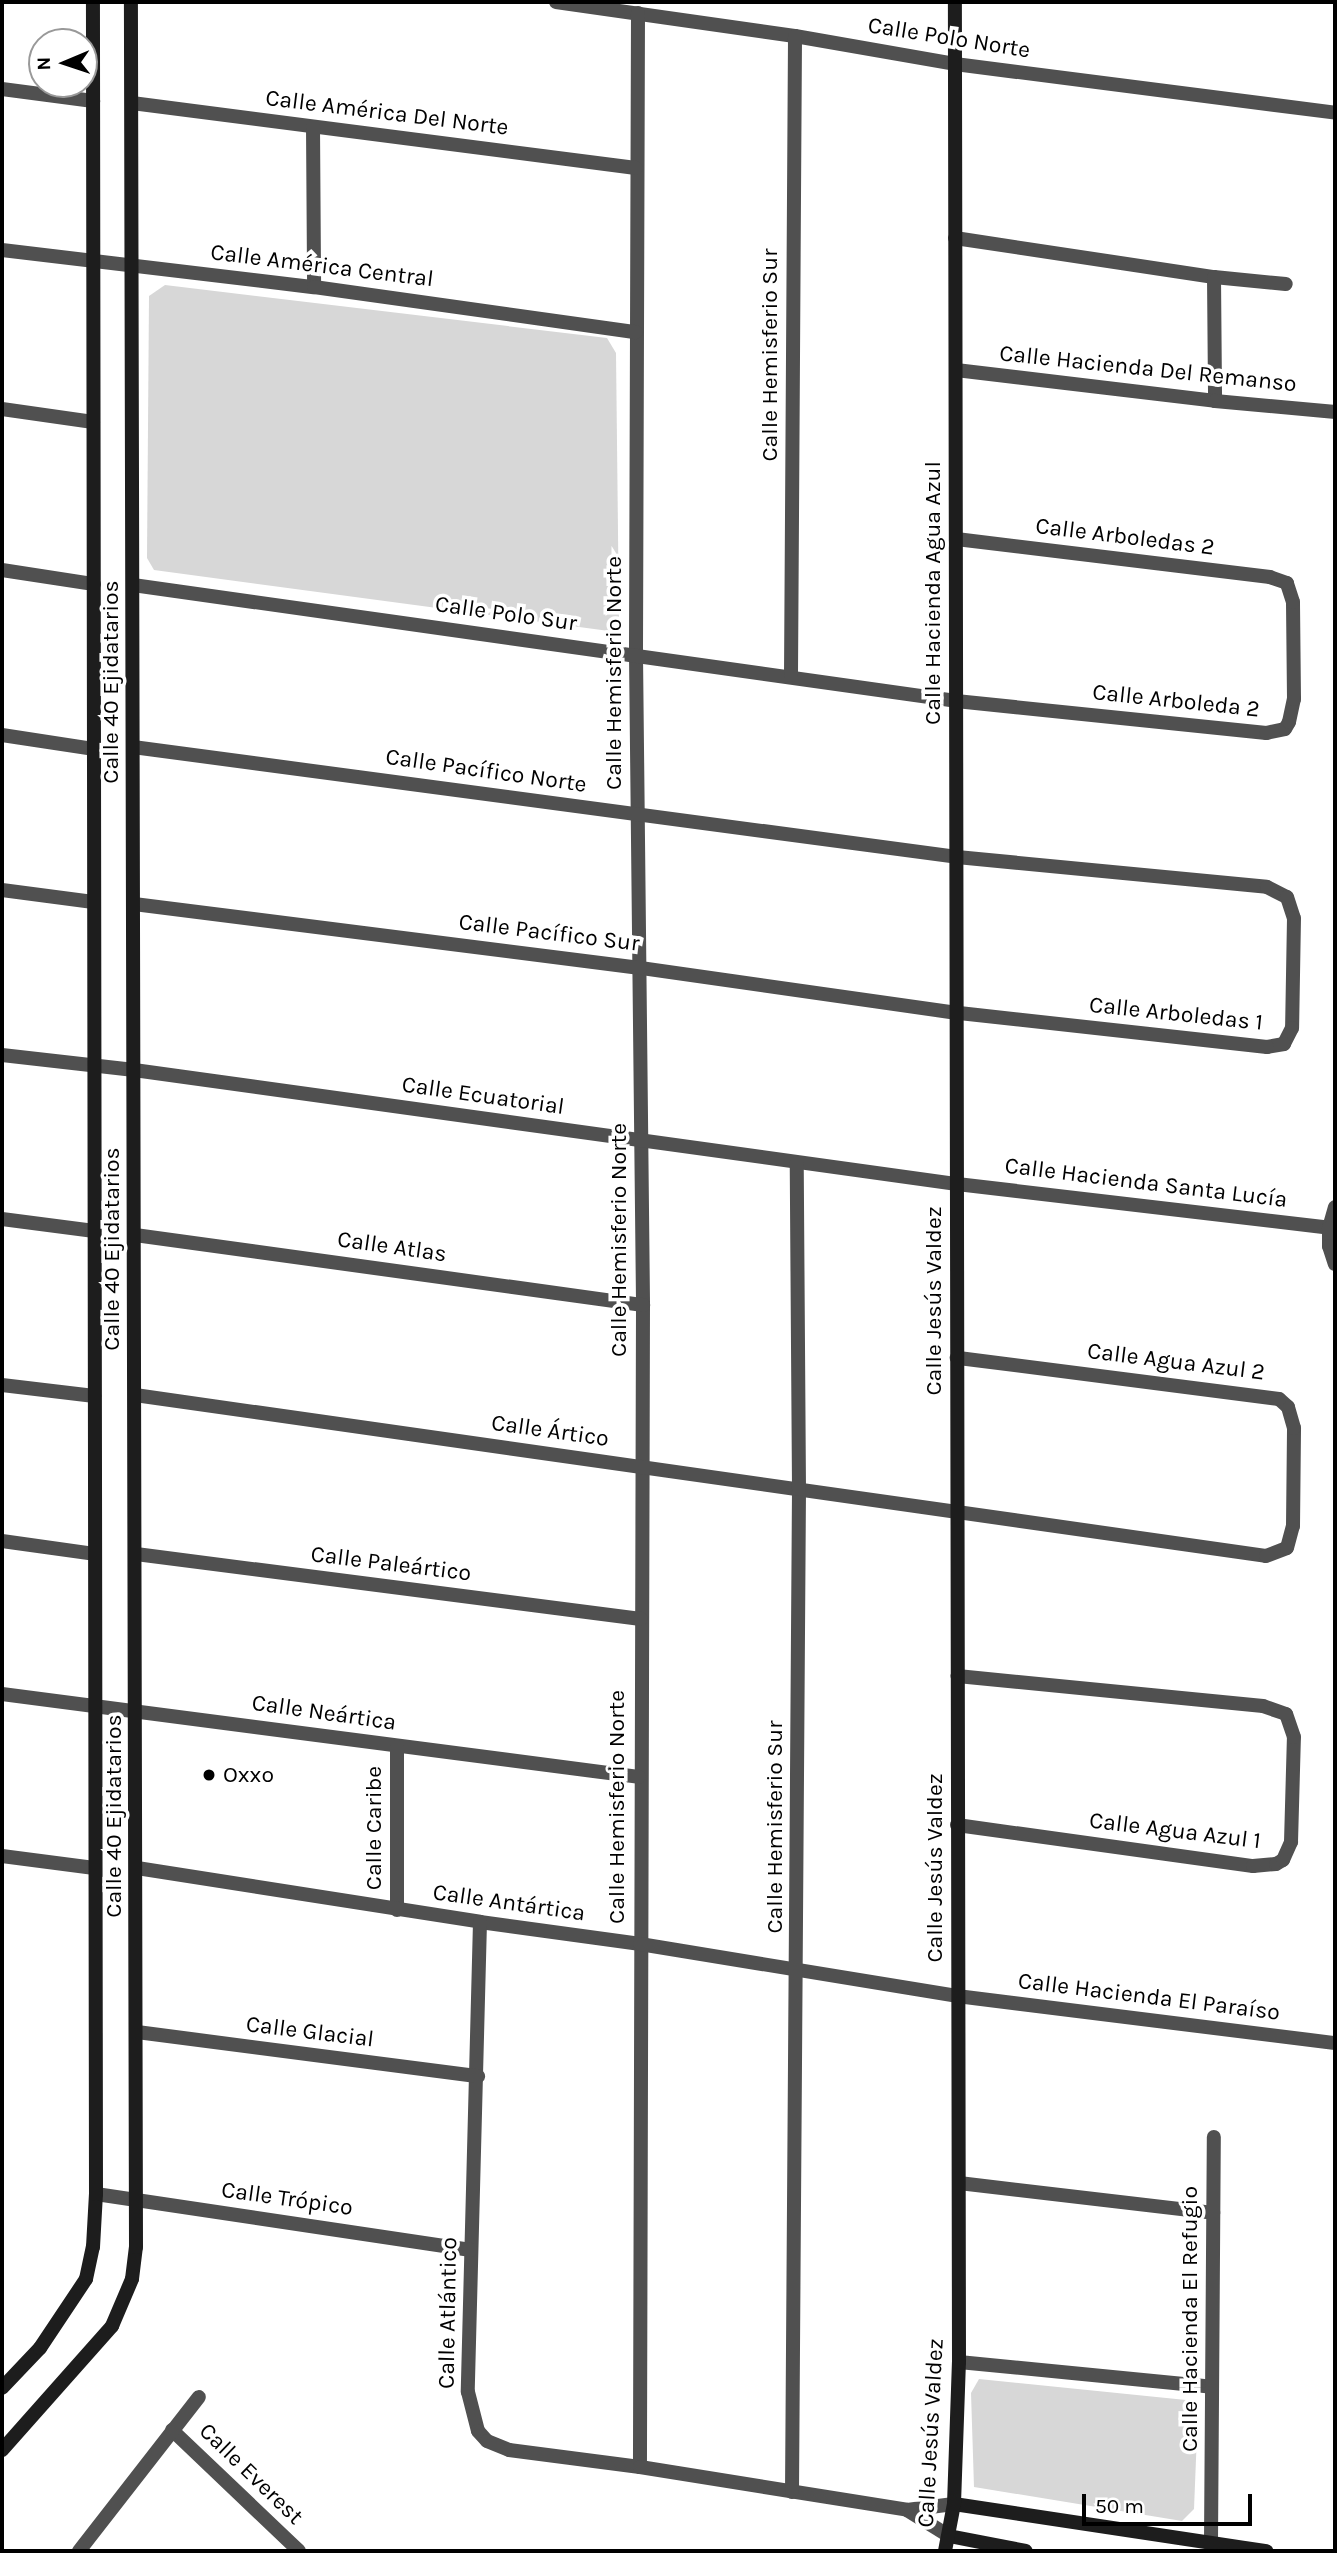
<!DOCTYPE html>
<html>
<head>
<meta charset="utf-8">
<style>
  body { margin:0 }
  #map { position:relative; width:1337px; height:2553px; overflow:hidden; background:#fff; font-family:Karla,sans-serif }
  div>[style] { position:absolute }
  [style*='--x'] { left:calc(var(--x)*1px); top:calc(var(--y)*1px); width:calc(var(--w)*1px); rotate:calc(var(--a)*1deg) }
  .green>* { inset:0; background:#d7d7d7 }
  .street>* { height:14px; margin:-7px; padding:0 7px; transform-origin:7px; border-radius:7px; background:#505050 }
  .secondary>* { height:14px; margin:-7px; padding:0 7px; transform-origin:7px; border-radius:7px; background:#1d1d1d }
  .dots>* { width:19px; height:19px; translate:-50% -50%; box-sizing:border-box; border:4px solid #fff; border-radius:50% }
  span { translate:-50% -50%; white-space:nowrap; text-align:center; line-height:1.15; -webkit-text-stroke:7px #fff; paint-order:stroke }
  .street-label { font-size:23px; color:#000 }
  .poi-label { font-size:23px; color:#000 }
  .left { translate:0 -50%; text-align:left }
  .frame { position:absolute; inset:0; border:4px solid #000; pointer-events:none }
  .north { position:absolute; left:28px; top:28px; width:70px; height:70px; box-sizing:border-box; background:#fff; border:2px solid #999; border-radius:50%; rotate:268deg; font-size:19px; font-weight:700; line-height:28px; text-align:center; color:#000 }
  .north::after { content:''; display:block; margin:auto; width:24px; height:32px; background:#000; clip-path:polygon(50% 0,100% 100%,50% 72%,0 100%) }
  .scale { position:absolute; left:1082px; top:2494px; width:170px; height:32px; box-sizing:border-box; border:4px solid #000; border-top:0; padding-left:9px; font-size:21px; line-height:24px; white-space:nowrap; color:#000; -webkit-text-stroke:5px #fff; paint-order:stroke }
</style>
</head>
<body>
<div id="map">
  <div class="green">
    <i style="clip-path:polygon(165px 285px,607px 338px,616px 353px,619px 622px,609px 631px,154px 570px,147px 558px,149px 296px)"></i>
    <i style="clip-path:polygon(979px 2379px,1186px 2400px,1198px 2409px,1194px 2509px,1182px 2521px,974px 2487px,971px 2393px)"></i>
  </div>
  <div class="street">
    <i style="--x:556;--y:2;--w:241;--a:8.1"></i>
    <i style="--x:795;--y:36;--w:162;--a:9.9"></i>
    <i style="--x:955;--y:64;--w:383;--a:7.3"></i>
    <i style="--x:638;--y:13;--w:642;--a:90.18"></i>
    <i style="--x:636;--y:655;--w:650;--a:89.38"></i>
    <i style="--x:643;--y:1305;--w:1162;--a:90.15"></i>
    <i style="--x:2;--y:89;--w:92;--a:7.5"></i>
    <i style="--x:132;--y:103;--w:508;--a:7.35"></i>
    <i style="--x:313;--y:127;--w:160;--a:89.6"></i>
    <i style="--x:955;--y:238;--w:262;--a:8.6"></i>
    <i style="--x:1214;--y:277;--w:72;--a:5.6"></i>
    <i style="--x:2;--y:250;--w:314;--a:6.8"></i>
    <i style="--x:314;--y:287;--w:325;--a:8"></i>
    <i style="--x:1214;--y:277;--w:124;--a:89.5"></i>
    <i style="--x:956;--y:370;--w:261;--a:6.8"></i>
    <i style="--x:1215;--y:401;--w:121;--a:5.2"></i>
    <i style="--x:2;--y:409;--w:92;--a:8.1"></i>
    <i style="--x:2;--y:570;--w:93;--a:8.7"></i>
    <i style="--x:133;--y:585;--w:831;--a:8.02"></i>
    <i style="--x:956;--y:701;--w:312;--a:5.9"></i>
    <i style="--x:1266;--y:733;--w:19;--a:-12"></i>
    <i style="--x:1285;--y:729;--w:8;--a:-60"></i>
    <i style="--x:1289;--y:722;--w:24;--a:-78"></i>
    <i style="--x:1294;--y:699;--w:97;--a:-90.6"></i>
    <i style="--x:1293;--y:602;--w:20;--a:-108"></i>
    <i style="--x:1287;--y:583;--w:18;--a:-161"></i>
    <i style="--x:1270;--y:577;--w:316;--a:-173.1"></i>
    <i style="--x:791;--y:675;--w:639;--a:-89.64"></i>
    <i style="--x:2;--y:735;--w:92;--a:8.7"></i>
    <i style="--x:133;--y:747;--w:831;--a:7.6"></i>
    <i style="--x:957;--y:857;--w:311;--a:5.5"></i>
    <i style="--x:1267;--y:887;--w:22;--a:27"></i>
    <i style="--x:1287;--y:897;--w:22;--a:72"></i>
    <i style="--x:1294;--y:918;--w:110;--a:91"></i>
    <i style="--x:1292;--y:1028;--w:18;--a:117"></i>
    <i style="--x:1284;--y:1044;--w:17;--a:170"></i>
    <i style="--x:1267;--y:1047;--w:312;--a:-173.7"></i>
    <i style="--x:957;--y:1013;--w:320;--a:-171.9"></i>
    <i style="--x:640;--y:968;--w:510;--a:-172.79"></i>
    <i style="--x:2;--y:890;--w:92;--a:7.5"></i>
    <i style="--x:2;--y:1055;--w:133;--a:6.5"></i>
    <i style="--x:134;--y:1070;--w:831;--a:7.89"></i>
    <i style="--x:957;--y:1184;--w:375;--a:6.7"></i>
    <i style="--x:1335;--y:1207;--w:22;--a:106"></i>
    <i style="--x:1329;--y:1228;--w:18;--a:90"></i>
    <i style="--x:1329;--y:1246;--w:19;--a:72"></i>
    <i style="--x:2;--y:1219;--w:93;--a:7.4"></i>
    <i style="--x:135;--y:1235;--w:513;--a:7.85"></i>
    <i style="--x:2;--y:1385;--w:93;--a:6.8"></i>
    <i style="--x:135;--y:1395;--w:1142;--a:8.1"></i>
    <i style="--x:1266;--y:1556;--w:22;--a:-21"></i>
    <i style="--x:1287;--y:1548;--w:23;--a:-75"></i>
    <i style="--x:1293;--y:1526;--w:98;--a:-89.4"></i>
    <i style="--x:1294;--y:1428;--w:22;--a:-106"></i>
    <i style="--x:1288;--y:1407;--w:12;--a:-138"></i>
    <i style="--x:1279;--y:1399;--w:325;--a:-172.7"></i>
    <i style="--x:2;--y:1541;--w:93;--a:8"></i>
    <i style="--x:136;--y:1554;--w:509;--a:7.33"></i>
    <i style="--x:2;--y:1694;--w:642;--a:7.42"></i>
    <i style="--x:397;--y:1747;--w:163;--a:90"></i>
    <i style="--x:957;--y:1825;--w:299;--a:7.9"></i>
    <i style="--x:1253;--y:1866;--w:23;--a:-5"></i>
    <i style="--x:1276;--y:1864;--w:8;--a:-30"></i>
    <i style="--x:1283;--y:1860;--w:20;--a:-66"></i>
    <i style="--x:1291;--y:1842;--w:105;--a:-88.4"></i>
    <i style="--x:1294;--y:1737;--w:24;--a:-109"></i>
    <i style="--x:1286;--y:1714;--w:24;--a:-161"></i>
    <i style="--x:1263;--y:1706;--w:307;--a:-174.4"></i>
    <i style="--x:2;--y:1856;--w:93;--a:7.4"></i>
    <i style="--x:137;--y:1868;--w:347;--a:8.9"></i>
    <i style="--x:480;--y:1922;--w:162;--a:7.8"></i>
    <i style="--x:640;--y:1944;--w:321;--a:9.3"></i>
    <i style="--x:957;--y:1996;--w:381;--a:7.1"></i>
    <i style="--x:480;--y:1922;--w:470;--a:91.5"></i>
    <i style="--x:468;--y:2392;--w:40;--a:75.6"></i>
    <i style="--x:478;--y:2431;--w:13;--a:48"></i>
    <i style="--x:487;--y:2441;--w:24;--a:22"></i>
    <i style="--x:509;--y:2450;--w:132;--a:7.4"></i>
    <i style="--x:640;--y:2467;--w:270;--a:9.1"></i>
    <i style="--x:907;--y:2510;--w:47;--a:-7.3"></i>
    <i style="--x:137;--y:2032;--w:344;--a:7.4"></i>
    <i style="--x:959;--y:2183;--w:256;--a:6.7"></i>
    <i style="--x:96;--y:2194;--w:379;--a:8.5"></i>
    <i style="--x:959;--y:2362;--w:254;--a:5.6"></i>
    <i style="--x:172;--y:2430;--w:175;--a:43.6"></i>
    <i style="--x:792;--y:2492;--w:1003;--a:-89.6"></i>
    <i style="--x:799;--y:1489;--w:326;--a:-90.4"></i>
    <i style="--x:907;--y:2510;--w:49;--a:31.8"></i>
    <i style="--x:1211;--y:2542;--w:405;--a:-89.6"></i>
    <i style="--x:79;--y:2551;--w:195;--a:-52.1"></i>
  </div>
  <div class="secondary">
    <i style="--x:2;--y:2388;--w:55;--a:-46.5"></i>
    <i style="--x:40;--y:2348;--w:83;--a:-56.3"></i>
    <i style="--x:86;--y:2279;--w:33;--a:-78"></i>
    <i style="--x:93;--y:2247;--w:53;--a:-86.8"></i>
    <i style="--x:96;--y:2194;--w:2192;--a:-90.08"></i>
    <i style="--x:2;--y:2450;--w:166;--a:-48.4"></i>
    <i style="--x:112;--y:2326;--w:51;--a:-66.9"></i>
    <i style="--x:132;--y:2279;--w:32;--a:-83"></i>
    <i style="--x:136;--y:2247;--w:2245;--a:-90.13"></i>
    <i style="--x:954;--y:2504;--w:316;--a:8.6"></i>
    <i style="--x:949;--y:2536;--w:78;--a:11"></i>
    <i style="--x:945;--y:2551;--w:48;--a:-79.2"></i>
    <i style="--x:954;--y:2504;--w:142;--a:-88"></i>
    <i style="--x:959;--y:2362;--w:2360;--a:-90.1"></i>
  </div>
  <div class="dots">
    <i style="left:209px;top:1775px;background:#000"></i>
  </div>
  <div class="street-label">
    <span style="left:949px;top:38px;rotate:9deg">Calle Polo Norte</span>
    <span style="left:387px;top:113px;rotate:7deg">Calle América Del Norte</span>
    <span style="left:322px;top:266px;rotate:7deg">Calle América Central</span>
    <span style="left:770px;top:355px;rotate:-90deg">Calle Hemisferio Sur</span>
    <span style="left:1148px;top:369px;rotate:6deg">Calle Hacienda Del Remanso</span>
    <span style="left:1125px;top:537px;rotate:7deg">Calle Arboledas 2</span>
    <span style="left:933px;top:593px;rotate:-90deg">Calle Hacienda Agua Azul</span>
    <span style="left:506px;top:614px;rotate:8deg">Calle Polo Sur</span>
    <span style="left:614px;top:673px;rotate:-90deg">Calle Hemisferio Norte</span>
    <span style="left:111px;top:682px;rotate:-90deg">Calle 40 Ejidatarios</span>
    <span style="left:1176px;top:701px;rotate:6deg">Calle Arboleda 2</span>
    <span style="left:486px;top:771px;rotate:8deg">Calle Pacífico Norte</span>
    <span style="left:549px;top:933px;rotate:7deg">Calle Pacífico Sur</span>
    <span style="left:1176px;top:1014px;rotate:6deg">Calle Arboledas 1</span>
    <span style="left:483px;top:1096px;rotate:8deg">Calle Ecuatorial</span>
    <span style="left:1146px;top:1183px;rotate:7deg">Calle Hacienda Santa Lucía</span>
    <span style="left:619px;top:1240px;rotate:-90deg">Calle Hemisferio Norte</span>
    <span style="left:392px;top:1247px;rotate:8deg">Calle Atlas</span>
    <span style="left:112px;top:1249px;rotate:-90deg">Calle 40 Ejidatarios</span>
    <span style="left:934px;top:1301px;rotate:-90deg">Calle Jesús Valdez</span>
    <span style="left:1176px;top:1362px;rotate:7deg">Calle Agua Azul 2</span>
    <span style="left:550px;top:1431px;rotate:8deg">Calle Ártico</span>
    <span style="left:391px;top:1564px;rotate:7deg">Calle Paleártico</span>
    <span style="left:324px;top:1713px;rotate:8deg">Calle Neártica</span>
    <span style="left:617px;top:1807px;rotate:-90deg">Calle Hemisferio Norte</span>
    <span style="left:114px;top:1816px;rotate:-90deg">Calle 40 Ejidatarios</span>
    <span style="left:775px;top:1827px;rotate:-90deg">Calle Hemisferio Sur</span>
    <span style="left:374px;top:1828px;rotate:-90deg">Calle Caribe</span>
    <span style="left:1175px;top:1831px;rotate:7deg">Calle Agua Azul 1</span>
    <span style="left:935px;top:1868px;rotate:-90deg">Calle Jesús Valdez</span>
    <span style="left:509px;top:1903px;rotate:8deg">Calle Antártica</span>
    <span style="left:1149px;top:1997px;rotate:7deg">Calle Hacienda El Paraíso</span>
    <span style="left:310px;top:2032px;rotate:7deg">Calle Glacial</span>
    <span style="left:287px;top:2199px;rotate:8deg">Calle Trópico</span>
    <span style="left:448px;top:2313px;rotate:-89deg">Calle Atlántico</span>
    <span style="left:1190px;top:2319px;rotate:-90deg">Calle Hacienda El Refugio</span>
    <span style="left:931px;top:2433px;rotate:-87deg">Calle Jesús Valdez</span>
    <span style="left:251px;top:2474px;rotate:44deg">Calle Everest</span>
  </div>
  <div class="poi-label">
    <span class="left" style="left:223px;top:1775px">Oxxo</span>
  </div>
  <div class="frame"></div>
  <div class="north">N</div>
  <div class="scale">50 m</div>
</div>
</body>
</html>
